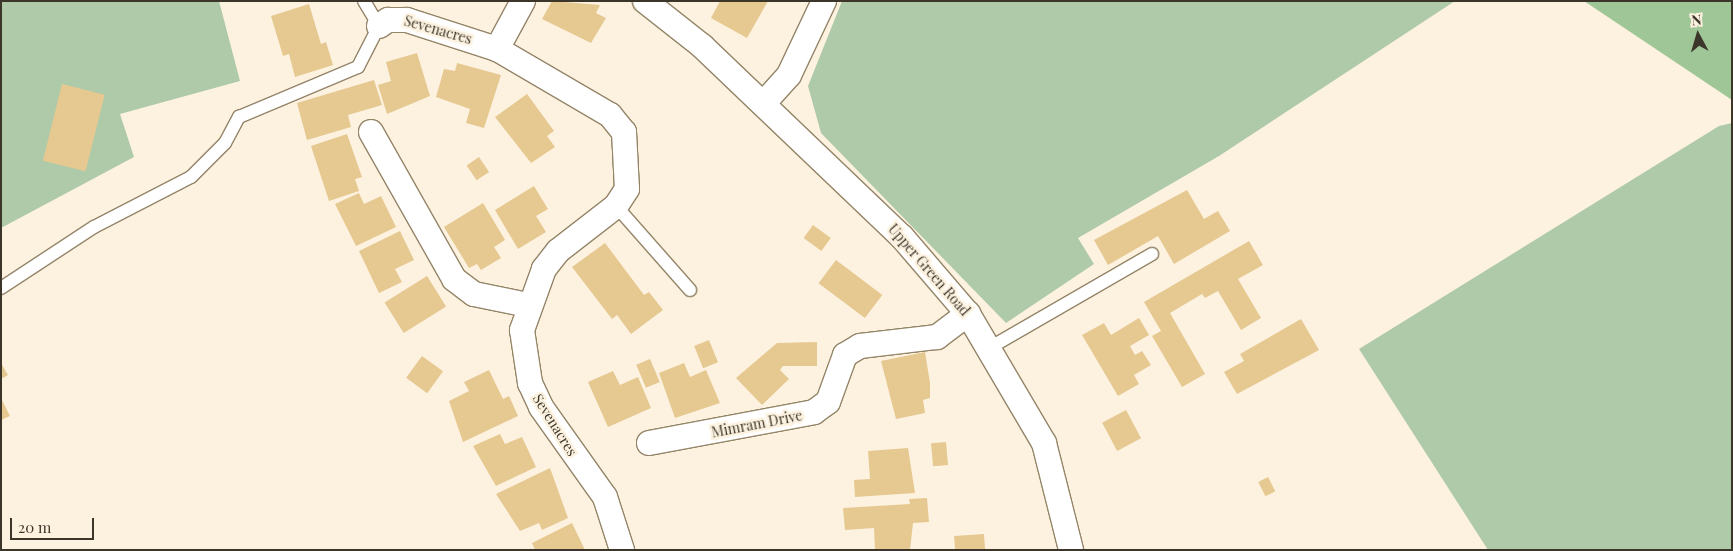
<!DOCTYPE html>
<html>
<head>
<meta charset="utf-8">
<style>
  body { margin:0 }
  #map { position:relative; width:1733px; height:551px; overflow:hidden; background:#fdf2e0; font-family:"Playfair Display",serif }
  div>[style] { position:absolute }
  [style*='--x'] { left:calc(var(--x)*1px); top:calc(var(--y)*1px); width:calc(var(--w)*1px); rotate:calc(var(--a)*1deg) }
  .green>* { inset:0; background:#afcaa9 }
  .forest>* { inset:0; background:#9fc696 }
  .building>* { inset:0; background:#e6c891; transform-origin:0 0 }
  .roads { filter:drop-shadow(1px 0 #948568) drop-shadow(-1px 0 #948568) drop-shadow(0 1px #948568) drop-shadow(0 -1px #948568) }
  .lane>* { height:12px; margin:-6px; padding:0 6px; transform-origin:6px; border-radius:6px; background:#fff }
  .street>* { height:24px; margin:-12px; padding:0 12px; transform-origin:12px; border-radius:12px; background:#fff }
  span { translate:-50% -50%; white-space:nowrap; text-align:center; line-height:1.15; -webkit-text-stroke:5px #fdf2e0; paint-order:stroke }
  .street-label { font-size:14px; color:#3c362a }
  .frame { position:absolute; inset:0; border:2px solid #3c362a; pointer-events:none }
  .north { position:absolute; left:1673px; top:10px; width:50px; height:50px; -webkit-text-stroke:4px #fdf2e0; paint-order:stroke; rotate:354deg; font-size:14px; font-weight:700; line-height:20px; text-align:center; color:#3c362a }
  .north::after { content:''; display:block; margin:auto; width:18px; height:22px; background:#3c362a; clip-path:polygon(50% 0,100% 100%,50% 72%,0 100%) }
  .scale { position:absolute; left:10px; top:518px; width:84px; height:22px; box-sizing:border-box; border:2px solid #3c362a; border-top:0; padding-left:6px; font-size:15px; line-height:18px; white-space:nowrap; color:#3c362a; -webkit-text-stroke:4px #fdf2e0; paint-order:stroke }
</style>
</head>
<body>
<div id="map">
  <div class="green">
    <i style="clip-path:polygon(1px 1px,219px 1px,240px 81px,120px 114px,134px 157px,1px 228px)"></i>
    <i style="clip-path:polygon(842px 1px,1455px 1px,1219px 156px,1078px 238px,1094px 264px,1006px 323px,821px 133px,808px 86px)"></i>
    <i style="clip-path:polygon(1732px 123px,1732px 550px,1488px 550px,1359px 349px,1719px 126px)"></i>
  </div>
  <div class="forest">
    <i style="clip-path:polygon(1584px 1px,1732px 1px,1732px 100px)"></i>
  </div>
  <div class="building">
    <i style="clip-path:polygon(552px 1px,600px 5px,596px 13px,606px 18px,591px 43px,542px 19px)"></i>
    <i style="clip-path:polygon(720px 1px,768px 1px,747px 38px,711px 18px)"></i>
    <i style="clip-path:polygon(309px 4px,321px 44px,326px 42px,333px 65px,295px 77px,289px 54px,283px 56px,271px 16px)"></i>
    <i style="clip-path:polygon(417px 53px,430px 96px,387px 114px,378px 85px,391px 81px,386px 62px)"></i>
    <i style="clip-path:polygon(457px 63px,501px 75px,484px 128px,466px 123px,470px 109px,436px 97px,444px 69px,455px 71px)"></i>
    <i style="clip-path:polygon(374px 80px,382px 105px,348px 115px,351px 127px,307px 140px,297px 103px)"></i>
    <i style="left:62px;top:84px;width:44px;height:79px;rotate:14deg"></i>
    <i style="clip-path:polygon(527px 94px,554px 131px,547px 136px,555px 147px,531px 163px,495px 117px)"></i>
    <i style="clip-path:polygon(347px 134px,362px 177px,355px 179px,359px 191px,329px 201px,311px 146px)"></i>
    <i style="left:479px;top:157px;width:18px;height:15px;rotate:56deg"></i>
    <i style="clip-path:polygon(534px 186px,548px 209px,536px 216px,546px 232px,518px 249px,495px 210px)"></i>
    <i style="clip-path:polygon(1187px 190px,1204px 219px,1218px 211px,1230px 231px,1174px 264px,1158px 236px,1108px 265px,1094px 240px)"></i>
    <i style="clip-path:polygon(359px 193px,364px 204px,381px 196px,396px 227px,356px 246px,335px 204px)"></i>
    <i style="clip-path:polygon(483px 203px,505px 240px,494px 247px,501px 258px,481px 270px,477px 264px,469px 268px,444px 227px)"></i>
    <i style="left:813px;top:225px;width:22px;height:16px;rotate:36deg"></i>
    <i style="clip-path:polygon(400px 231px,414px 260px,395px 269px,402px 282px,379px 293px,359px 251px)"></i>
    <i style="clip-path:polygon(1249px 241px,1263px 265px,1238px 279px,1261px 318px,1241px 330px,1218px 291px,1205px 298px,1202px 294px,1170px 313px,1205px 374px,1182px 387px,1152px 336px,1161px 331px,1144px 302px)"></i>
    <i style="clip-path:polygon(605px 243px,644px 295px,649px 292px,663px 310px,631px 334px,617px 315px,612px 319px,572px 267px)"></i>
    <i style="left:836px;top:260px;width:58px;height:29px;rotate:37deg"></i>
    <i style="left:427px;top:276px;width:36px;height:50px;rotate:58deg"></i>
    <i style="clip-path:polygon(1139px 318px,1149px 335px,1130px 346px,1135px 355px,1142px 351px,1151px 365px,1134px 375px,1139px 384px,1118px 396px,1082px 335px,1104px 323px,1111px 335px)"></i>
    <i style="clip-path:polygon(1301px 319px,1319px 350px,1237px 394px,1224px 372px,1244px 361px,1240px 354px)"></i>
    <i style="left:709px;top:340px;width:24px;height:16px;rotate:68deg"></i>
    <i style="clip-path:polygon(817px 342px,817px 366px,783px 366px,780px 370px,789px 379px,762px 405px,736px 378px,777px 343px)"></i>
    <i style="clip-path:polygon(925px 352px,930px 383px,930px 398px,923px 400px,925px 413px,896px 419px,881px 361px)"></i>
    <i style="left:422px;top:356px;width:26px;height:27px;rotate:36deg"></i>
    <i style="left:650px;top:359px;width:25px;height:15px;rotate:67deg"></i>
    <i style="clip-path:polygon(1px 363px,8px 375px,1px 379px)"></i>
    <i style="clip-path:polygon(684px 363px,690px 377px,706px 370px,720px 403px,675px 418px,659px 373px)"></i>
    <i style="clip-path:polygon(489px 370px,503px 399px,509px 396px,518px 416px,463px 442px,449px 401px,469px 391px,464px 382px)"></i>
    <i style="clip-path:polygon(613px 371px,620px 385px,638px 377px,651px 408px,608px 427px,588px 382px)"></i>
    <i style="clip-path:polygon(1px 398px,10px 416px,1px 420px)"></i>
    <i style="left:1126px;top:410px;width:32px;height:27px;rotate:62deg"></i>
    <i style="clip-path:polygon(500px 434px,505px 444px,522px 437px,536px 467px,496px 486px,473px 446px)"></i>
    <i style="left:946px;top:442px;width:23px;height:15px;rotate:85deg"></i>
    <i style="clip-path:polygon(908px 448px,915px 493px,855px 497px,854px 480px,870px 479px,868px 451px)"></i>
    <i style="clip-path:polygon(550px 468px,568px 518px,542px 530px,539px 523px,520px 531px,496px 494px)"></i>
    <i style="left:1268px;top:477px;width:16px;height:11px;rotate:63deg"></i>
    <i style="clip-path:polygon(927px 498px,929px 522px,913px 523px,910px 550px,875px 550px,874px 528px,845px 530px,843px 508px,910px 504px,909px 499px)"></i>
    <i style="clip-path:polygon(572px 523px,585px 550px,535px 550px,532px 543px)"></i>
    <i style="left:984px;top:534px;width:16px;height:30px;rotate:86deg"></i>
  </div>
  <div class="roads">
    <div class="lane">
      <i style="--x:616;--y:206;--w:112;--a:48.6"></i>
      <i style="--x:1;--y:288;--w:111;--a:-33.3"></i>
      <i style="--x:94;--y:227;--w:109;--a:-27.3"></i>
      <i style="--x:191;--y:177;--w:48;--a:-45"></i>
      <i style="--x:225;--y:143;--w:30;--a:-62"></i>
      <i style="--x:239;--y:117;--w:129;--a:-22.8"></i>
      <i style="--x:358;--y:67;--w:46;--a:-62.9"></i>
      <i style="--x:379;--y:26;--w:29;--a:-121"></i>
      <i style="--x:991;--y:347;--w:186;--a:-30"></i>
    </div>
    <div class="street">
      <i style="--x:523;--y:1;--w:55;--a:118.4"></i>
      <i style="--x:497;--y:49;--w:131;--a:30.3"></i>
      <i style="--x:610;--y:115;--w:22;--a:51"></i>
      <i style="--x:624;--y:132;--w:57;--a:87"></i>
      <i style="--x:627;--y:189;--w:20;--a:123"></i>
      <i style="--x:616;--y:206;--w:73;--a:142.2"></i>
      <i style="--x:558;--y:251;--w:23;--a:128"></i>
      <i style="--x:544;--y:269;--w:65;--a:109.8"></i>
      <i style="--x:522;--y:330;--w:54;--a:81.4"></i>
      <i style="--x:530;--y:383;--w:26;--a:65"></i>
      <i style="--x:541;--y:407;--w:110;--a:54.6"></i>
      <i style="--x:605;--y:497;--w:56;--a:72.2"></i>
      <i style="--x:645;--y:1;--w:73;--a:38.3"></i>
      <i style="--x:702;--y:46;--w:277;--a:43.7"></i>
      <i style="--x:902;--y:237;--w:101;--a:49.4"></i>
      <i style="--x:968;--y:314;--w:150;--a:59.5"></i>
      <i style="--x:1044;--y:443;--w:110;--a:75.8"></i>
      <i style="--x:379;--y:26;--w:11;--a:-34"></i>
      <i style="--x:388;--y:20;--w:19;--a:0"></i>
      <i style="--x:407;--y:20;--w:95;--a:17.9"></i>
      <i style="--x:763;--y:104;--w:39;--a:-48"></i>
      <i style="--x:789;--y:75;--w:82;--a:-64.7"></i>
      <i style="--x:371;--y:132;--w:169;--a:60.5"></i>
      <i style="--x:454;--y:279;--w:25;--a:37"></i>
      <i style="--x:474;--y:294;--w:55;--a:11.5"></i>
      <i style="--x:649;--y:443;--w:168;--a:-10.6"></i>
      <i style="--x:814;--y:412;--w:17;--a:-36"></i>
      <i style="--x:828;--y:402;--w:50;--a:-70.1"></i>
      <i style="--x:845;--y:355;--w:17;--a:-31"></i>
      <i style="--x:860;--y:346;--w:78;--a:-6.7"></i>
      <i style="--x:937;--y:337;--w:39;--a:-37"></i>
    </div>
  </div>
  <div class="street-label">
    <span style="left:438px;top:30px;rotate:16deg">Sevenacres</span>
    <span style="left:929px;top:270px;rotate:49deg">Upper Green Road</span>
    <span style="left:757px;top:424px;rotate:-11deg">Mimram Drive</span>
    <span style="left:555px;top:425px;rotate:58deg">Sevenacres</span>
  </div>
  <div class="frame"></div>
  <div class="north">N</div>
  <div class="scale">20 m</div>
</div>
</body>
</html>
